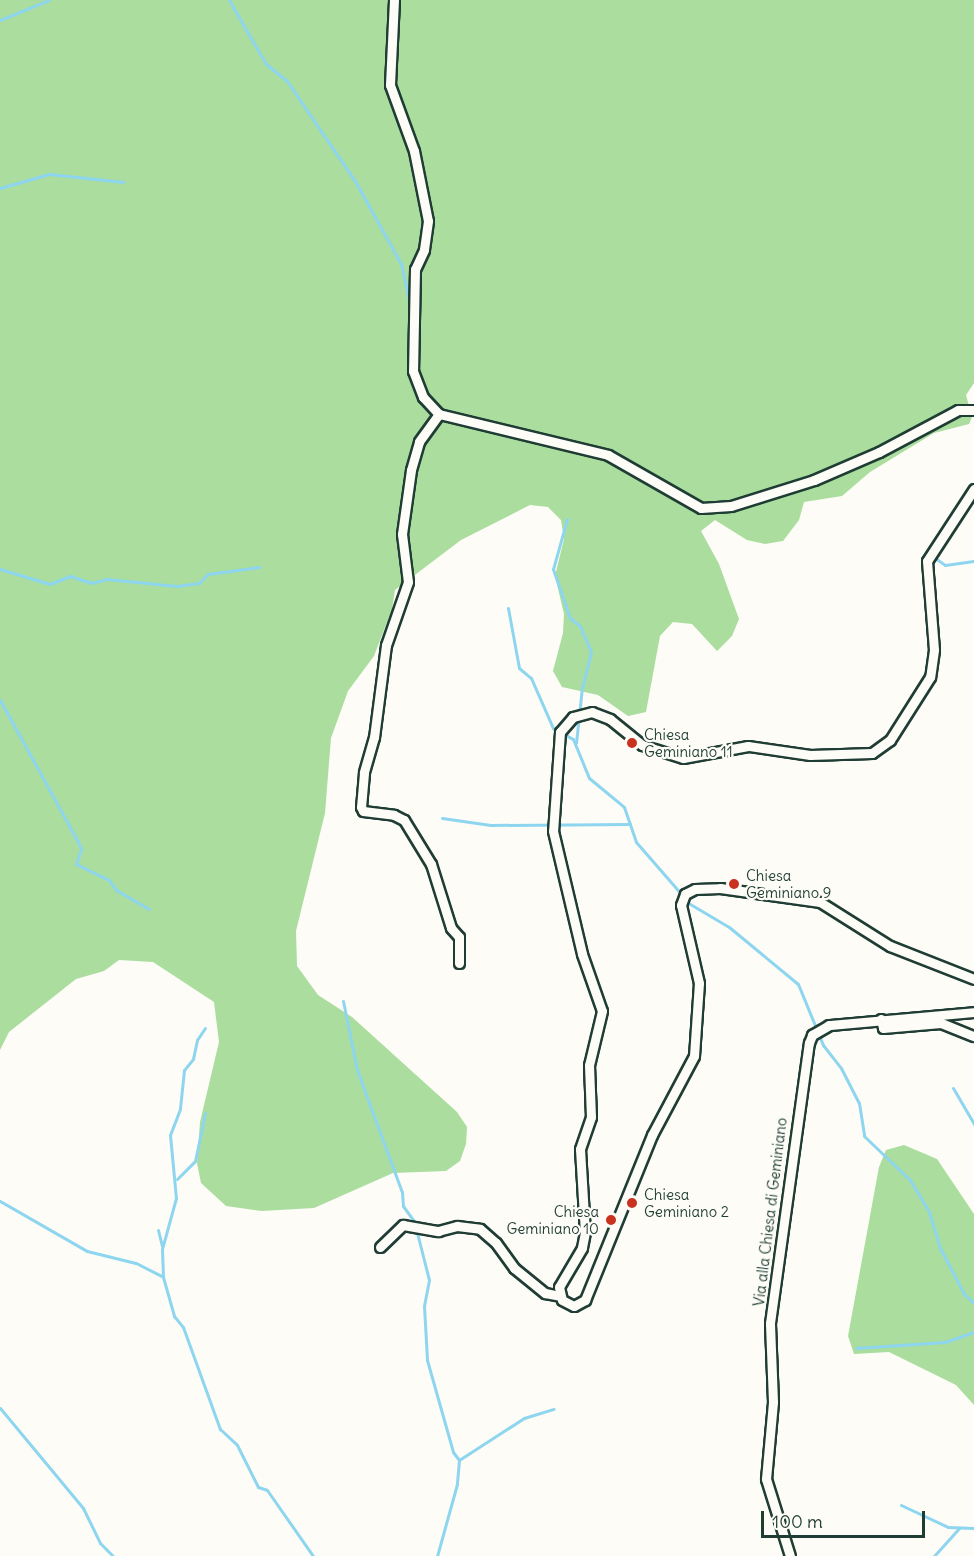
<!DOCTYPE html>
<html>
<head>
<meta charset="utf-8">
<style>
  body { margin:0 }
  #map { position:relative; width:974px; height:1556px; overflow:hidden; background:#fdfcf7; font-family:Delius,sans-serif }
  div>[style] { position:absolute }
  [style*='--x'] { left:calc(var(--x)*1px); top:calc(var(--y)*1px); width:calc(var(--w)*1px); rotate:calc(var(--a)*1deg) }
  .green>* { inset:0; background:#aadd9e }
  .stream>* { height:3px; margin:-1.5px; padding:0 1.5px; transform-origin:1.5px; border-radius:1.5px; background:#8ed5ef }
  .roads { filter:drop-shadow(2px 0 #1f3d34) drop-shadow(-2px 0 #1f3d34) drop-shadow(0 2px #1f3d34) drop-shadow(0 -2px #1f3d34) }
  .street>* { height:9px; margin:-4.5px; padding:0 4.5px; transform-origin:4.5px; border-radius:4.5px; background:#fdfcf7 }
  .dots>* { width:16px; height:16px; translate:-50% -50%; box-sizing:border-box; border:3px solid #fdfcf7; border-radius:50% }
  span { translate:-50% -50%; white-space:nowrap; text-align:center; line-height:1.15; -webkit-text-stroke:4.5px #fdfcf7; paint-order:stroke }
  .poi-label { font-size:15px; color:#1f3d34 }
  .left { translate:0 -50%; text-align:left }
  .right { translate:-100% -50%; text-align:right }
  .street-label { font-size:15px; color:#1f3d34 }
  .scale { position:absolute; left:761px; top:1511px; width:164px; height:27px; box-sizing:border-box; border:3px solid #1f3d34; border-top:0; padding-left:8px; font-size:18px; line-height:21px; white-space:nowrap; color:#1f3d34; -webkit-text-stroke:4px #fdfcf7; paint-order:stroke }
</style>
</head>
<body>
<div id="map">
  <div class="green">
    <i style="clip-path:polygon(0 0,974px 0,974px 383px,966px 395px,972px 417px,969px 424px,934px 433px,870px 472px,842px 496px,804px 502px,799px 520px,783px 541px,765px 544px,747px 540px,715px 520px,701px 531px,719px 564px,739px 619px,732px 636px,717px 651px,692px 624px,673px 622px,660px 636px,646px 712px,628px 716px,598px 695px,562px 687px,553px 671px,563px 633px,564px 614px,555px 576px,564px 539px,561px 520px,548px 507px,530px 505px,461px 540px,395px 590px,392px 609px,374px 656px,348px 691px,331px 738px,325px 813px,296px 931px,297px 966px,318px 995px,352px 1017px,457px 1112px,467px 1127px,466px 1144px,460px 1161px,446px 1171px,393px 1173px,314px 1208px,262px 1211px,226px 1206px,201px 1183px,197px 1163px,200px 1122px,219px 1042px,214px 1002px,153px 962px,119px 960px,104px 971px,76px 979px,9px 1032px,0 1050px)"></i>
    <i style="clip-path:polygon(904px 1145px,937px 1159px,974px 1214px,974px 1405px,956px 1385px,889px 1352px,854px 1354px,848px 1336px,879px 1167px,886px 1150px)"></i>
  </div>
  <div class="stream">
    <i style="--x:229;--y:0;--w:74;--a:60"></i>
    <i style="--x:266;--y:64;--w:27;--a:39"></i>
    <i style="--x:287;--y:81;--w:121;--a:55.8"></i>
    <i style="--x:355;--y:181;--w:95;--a:61"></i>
    <i style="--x:401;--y:264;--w:42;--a:77.6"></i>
    <i style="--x:0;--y:20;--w:53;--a:-22.2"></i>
    <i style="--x:0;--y:188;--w:51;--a:-15.9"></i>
    <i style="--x:49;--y:174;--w:75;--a:6.1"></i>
    <i style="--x:567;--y:519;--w:52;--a:105.6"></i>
    <i style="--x:553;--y:569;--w:52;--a:70.9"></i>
    <i style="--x:570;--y:618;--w:13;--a:39"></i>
    <i style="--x:580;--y:626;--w:28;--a:67"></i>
    <i style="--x:591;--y:652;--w:36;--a:104"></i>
    <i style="--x:582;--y:687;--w:56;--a:96.1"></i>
    <i style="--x:935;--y:558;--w:12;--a:35"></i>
    <i style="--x:945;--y:565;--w:29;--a:-8"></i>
    <i style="--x:0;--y:569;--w:52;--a:16.7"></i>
    <i style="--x:50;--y:584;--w:22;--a:-22"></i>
    <i style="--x:70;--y:576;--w:22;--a:18"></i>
    <i style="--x:91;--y:583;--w:16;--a:-14"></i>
    <i style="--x:107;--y:579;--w:70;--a:5.7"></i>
    <i style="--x:177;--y:586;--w:22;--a:-8"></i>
    <i style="--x:199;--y:583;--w:13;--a:-45"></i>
    <i style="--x:208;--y:574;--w:52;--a:-7.7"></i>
    <i style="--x:508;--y:608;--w:61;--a:79.6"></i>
    <i style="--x:519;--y:668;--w:16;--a:40"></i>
    <i style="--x:531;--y:678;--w:55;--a:66.3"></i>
    <i style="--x:553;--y:728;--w:23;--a:29"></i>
    <i style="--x:573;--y:739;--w:42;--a:67.7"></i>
    <i style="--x:589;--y:778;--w:45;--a:39.6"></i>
    <i style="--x:624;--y:807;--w:37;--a:71"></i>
    <i style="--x:636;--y:842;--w:70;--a:49"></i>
    <i style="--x:0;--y:700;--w:162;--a:61.2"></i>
    <i style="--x:78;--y:842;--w:8;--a:67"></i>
    <i style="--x:81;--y:849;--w:16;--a:108"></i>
    <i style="--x:76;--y:864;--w:37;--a:26"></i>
    <i style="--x:109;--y:880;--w:12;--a:55"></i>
    <i style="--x:116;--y:890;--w:38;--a:30"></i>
    <i style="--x:442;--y:818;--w:49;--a:8.1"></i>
    <i style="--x:491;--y:825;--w:139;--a:-0.4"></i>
    <i style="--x:685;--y:901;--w:51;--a:30.6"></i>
    <i style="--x:729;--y:927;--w:89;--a:39.6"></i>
    <i style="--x:798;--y:984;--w:66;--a:67.7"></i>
    <i style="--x:823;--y:1045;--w:29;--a:52"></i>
    <i style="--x:841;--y:1068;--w:39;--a:63"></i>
    <i style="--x:859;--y:1103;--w:33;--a:81"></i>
    <i style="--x:864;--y:1136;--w:64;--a:43.7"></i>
    <i style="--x:910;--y:1180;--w:37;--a:59"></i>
    <i style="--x:929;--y:1212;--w:38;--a:73"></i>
    <i style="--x:940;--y:1248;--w:52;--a:62.4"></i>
    <i style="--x:964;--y:1294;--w:13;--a:42"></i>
    <i style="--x:343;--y:1001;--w:70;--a:78.5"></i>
    <i style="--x:357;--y:1070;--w:130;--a:69.8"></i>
    <i style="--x:402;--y:1192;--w:14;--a:86"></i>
    <i style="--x:403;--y:1206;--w:19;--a:54"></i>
    <i style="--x:414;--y:1221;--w:61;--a:75.7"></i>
    <i style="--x:429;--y:1280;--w:26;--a:101"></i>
    <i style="--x:424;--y:1306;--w:54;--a:86.8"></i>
    <i style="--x:427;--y:1360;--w:96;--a:74.2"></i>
    <i style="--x:453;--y:1452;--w:10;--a:53"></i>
    <i style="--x:459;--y:1460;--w:24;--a:95"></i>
    <i style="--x:457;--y:1484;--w:75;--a:105.5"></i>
    <i style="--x:205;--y:1028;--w:14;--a:124"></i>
    <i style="--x:197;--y:1040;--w:19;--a:102"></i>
    <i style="--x:193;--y:1059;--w:14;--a:129"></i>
    <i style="--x:184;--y:1070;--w:39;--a:96"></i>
    <i style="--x:180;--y:1109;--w:28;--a:111"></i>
    <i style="--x:170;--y:1135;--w:63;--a:84.6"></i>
    <i style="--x:176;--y:1198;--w:53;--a:105.4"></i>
    <i style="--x:162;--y:1249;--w:28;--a:88"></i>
    <i style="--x:163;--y:1277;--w:41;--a:74.2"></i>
    <i style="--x:174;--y:1316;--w:14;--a:51"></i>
    <i style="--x:183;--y:1327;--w:109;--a:70.1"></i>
    <i style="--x:220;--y:1429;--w:23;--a:43"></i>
    <i style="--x:237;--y:1445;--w:47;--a:63.4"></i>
    <i style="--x:258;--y:1487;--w:9;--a:18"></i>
    <i style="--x:267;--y:1490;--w:80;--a:55.1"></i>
    <i style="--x:953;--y:1088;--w:42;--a:59.7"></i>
    <i style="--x:177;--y:1179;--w:25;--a:-45"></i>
    <i style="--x:195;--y:1161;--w:49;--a:-78.2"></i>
    <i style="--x:0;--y:1201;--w:100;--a:29.9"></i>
    <i style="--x:87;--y:1251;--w:50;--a:13.8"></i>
    <i style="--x:136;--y:1263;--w:29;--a:27"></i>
    <i style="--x:158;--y:1230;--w:16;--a:76"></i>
    <i style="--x:856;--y:1348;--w:89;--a:-3.9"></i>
    <i style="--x:945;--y:1342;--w:31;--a:-19"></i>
    <i style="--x:0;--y:1408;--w:130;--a:50.3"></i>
    <i style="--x:83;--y:1508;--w:39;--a:64"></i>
    <i style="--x:100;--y:1543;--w:18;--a:45"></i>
    <i style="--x:459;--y:1460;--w:77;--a:-32.9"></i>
    <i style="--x:524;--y:1418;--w:31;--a:-17"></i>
    <i style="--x:901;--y:1505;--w:52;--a:25.1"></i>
    <i style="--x:948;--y:1527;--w:26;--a:2"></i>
    <i style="--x:934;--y:1556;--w:38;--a:-48"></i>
  </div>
  <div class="roads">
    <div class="street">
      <i style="--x:394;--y:0;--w:85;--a:92.7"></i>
      <i style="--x:390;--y:85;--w:70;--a:70"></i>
      <i style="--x:414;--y:151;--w:71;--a:78.7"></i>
      <i style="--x:428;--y:221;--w:29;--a:98"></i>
      <i style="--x:424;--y:250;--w:21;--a:115"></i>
      <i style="--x:415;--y:269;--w:102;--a:91.1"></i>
      <i style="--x:413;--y:371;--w:28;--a:69"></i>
      <i style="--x:423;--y:397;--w:23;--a:47"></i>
      <i style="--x:439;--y:414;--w:174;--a:13.6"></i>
      <i style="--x:608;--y:455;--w:107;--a:29.7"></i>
      <i style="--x:701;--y:508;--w:30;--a:-4"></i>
      <i style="--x:731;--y:506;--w:87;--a:-17.4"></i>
      <i style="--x:814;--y:480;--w:71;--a:-23.3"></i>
      <i style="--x:879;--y:452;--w:89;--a:-28"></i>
      <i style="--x:958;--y:410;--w:16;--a:0"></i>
      <i style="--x:439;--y:414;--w:34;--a:126"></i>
      <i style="--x:419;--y:442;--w:29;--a:106"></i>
      <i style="--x:411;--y:470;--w:65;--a:98"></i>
      <i style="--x:402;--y:534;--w:48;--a:82.9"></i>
      <i style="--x:408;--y:582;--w:67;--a:109.2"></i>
      <i style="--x:386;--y:645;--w:93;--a:97.4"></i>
      <i style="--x:374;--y:737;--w:37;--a:106"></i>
      <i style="--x:364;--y:773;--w:34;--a:95"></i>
      <i style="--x:361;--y:807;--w:4;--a:63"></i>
      <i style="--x:363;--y:811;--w:31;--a:7"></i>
      <i style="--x:394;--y:815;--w:11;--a:27"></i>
      <i style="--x:404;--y:820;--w:52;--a:58.5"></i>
      <i style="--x:431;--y:864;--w:67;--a:72.6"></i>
      <i style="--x:451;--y:928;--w:12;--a:48"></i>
      <i style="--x:459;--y:937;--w:26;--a:90"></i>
      <i style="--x:974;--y:489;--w:86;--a:123.1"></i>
      <i style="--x:927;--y:561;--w:89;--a:85.5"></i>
      <i style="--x:934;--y:650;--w:27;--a:98"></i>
      <i style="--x:930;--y:677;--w:75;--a:122.4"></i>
      <i style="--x:890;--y:740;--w:22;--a:144"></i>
      <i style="--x:872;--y:753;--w:62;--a:178.2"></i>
      <i style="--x:810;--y:755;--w:63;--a:-171.7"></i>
      <i style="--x:748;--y:746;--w:66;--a:169.5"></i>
      <i style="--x:683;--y:758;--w:43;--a:-162.4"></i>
      <i style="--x:642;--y:745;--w:41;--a:-140.9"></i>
      <i style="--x:610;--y:719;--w:19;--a:-159"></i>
      <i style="--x:592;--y:712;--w:20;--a:165"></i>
      <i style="--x:573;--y:717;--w:20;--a:131"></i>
      <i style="--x:560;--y:732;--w:99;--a:94"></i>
      <i style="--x:553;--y:831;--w:126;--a:76.7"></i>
      <i style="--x:582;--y:954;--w:60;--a:70.7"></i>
      <i style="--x:602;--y:1011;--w:56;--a:103.5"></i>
      <i style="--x:589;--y:1065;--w:52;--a:87.8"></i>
      <i style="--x:591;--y:1117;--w:34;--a:109"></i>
      <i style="--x:580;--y:1149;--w:83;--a:86.6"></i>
      <i style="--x:585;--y:1232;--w:16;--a:101"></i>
      <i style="--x:582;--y:1248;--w:45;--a:120.5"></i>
      <i style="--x:559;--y:1287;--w:13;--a:77"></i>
      <i style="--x:562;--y:1300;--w:13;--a:27"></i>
      <i style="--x:574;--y:1306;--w:13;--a:-29"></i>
      <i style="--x:585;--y:1300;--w:178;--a:-67.9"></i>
      <i style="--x:652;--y:1135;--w:89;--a:-62"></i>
      <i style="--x:694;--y:1056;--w:73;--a:-86.1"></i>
      <i style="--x:699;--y:983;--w:80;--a:-103"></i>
      <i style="--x:681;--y:905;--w:12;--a:-70"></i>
      <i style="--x:685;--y:894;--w:11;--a:-27"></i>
      <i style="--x:695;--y:889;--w:25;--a:-2"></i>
      <i style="--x:720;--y:888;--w:101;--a:8"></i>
      <i style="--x:820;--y:902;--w:83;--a:32.2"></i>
      <i style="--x:890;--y:946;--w:90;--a:21.4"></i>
      <i style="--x:881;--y:1019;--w:9;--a:77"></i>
      <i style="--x:883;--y:1028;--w:58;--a:-4.9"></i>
      <i style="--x:941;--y:1023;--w:35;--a:22"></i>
      <i style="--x:380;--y:1247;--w:32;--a:-44"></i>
      <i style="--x:403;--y:1225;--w:36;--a:10"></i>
      <i style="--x:438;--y:1231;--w:20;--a:-15"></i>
      <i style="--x:457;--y:1226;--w:23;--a:7"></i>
      <i style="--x:480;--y:1229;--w:21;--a:41"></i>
      <i style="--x:496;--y:1243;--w:31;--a:54"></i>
      <i style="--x:514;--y:1268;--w:40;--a:39"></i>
      <i style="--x:545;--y:1293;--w:15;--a:11"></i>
      <i style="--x:790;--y:1556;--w:81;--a:-107.3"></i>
      <i style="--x:766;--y:1479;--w:77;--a:-84.8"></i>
      <i style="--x:773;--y:1402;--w:79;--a:-92.2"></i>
      <i style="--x:770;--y:1323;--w:283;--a:-82.1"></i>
      <i style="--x:809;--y:1043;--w:9;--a:-69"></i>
      <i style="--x:812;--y:1035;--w:20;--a:-30"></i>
      <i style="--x:829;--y:1025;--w:146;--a:-5.1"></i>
    </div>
  </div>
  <div class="dots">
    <i style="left:632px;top:743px;background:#c8321e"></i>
    <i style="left:734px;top:884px;background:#c8321e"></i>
    <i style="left:632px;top:1203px;background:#c8321e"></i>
    <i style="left:611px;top:1220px;background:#c8321e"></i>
  </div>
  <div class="poi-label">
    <span class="left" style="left:644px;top:743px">Chiesa<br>Geminiano 11</span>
    <span class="left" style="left:746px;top:884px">Chiesa<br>Geminiano 9</span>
    <span class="left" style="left:644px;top:1203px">Chiesa<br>Geminiano 2</span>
    <span class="right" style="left:599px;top:1220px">Chiesa<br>Geminiano 10</span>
  </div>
  <div class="street-label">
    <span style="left:770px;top:1212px;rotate:-83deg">Via alla Chiesa di Geminiano</span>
  </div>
  <div class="scale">100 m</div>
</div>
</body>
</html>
